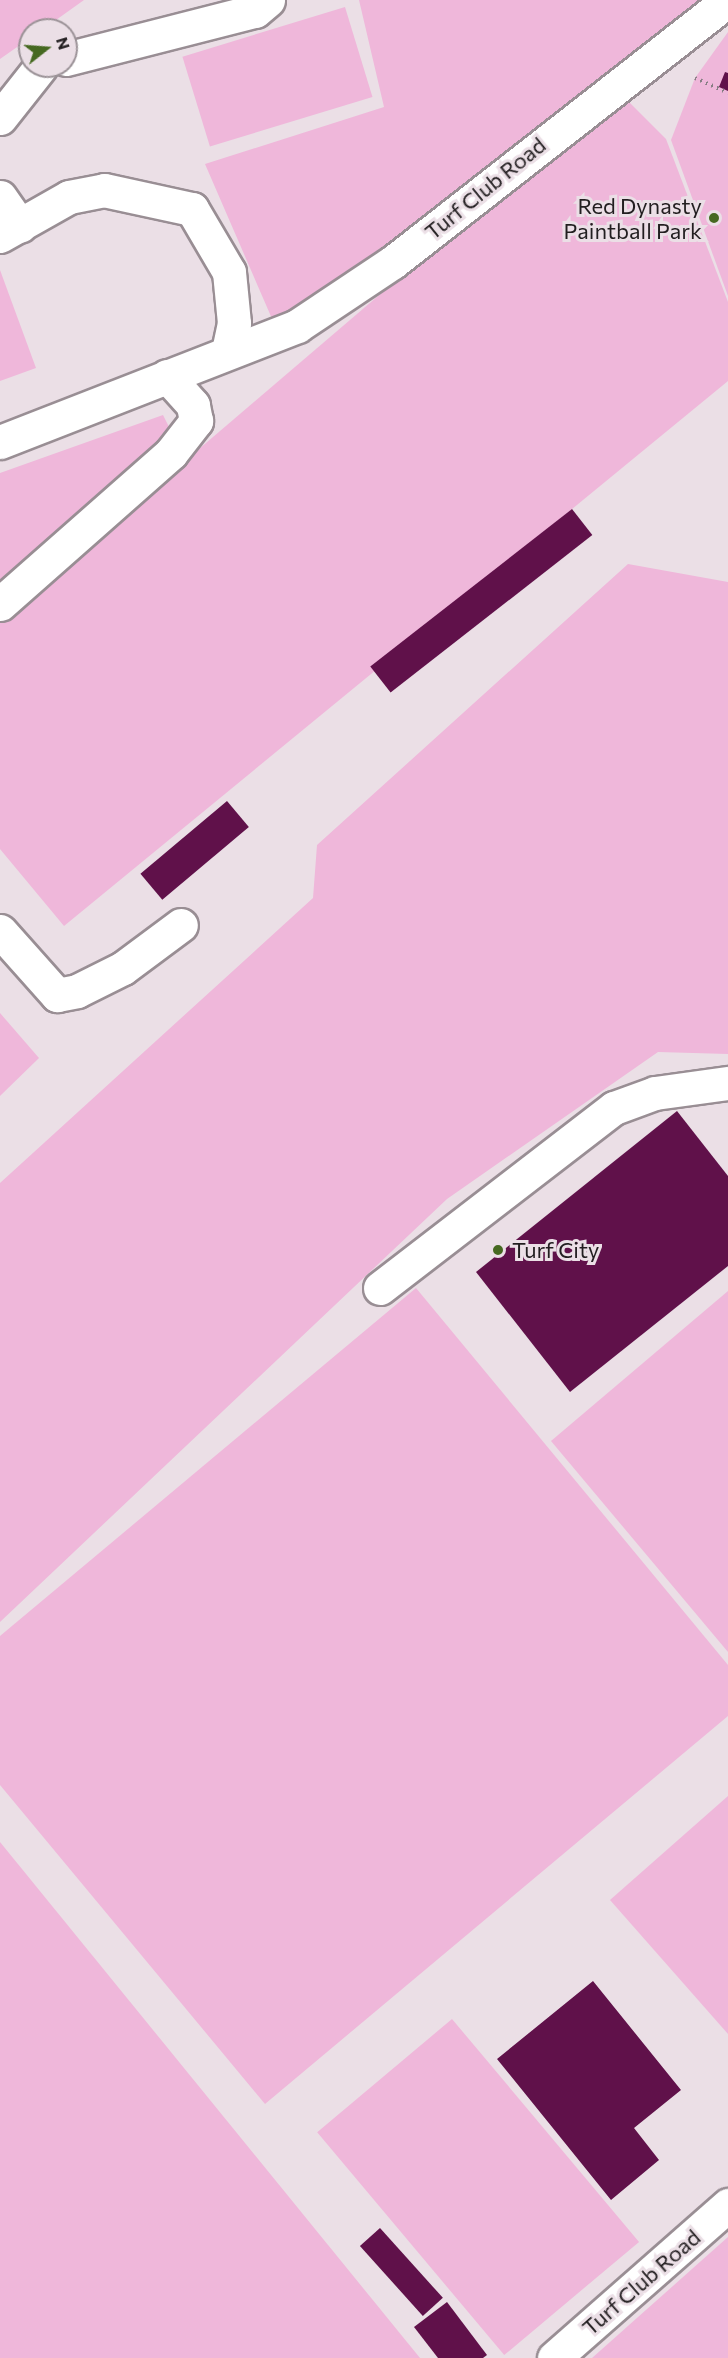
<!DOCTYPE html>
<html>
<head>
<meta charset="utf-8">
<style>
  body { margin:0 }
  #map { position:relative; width:728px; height:2358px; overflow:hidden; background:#ebdfe6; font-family:Commissioner,sans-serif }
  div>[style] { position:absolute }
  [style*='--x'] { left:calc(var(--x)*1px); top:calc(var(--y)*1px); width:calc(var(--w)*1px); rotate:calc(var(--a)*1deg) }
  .green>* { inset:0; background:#efb7da; transform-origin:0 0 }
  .building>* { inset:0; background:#60114a; transform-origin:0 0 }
  .path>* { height:4px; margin-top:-2px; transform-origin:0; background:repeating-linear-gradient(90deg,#867e83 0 1.5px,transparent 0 6px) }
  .roads { filter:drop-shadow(2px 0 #998e94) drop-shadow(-2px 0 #998e94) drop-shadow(0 2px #998e94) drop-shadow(0 -2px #998e94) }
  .minor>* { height:33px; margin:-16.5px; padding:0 16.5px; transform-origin:16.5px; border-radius:16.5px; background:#fff }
  .dots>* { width:16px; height:16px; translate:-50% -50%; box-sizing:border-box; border:3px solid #ebdfe6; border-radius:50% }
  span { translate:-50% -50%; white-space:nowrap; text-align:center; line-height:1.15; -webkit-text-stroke:6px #ebdfe6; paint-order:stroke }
  .street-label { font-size:22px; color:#221e20 }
  .poi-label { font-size:22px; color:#221e20 }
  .right { translate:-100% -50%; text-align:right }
  .left { translate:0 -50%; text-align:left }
  .north { position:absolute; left:18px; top:18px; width:60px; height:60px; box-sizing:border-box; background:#ebdfe6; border:2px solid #9b9297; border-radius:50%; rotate:73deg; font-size:16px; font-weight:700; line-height:24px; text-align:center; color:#221e20 }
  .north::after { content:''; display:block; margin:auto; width:21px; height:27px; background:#466921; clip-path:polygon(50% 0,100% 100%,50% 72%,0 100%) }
</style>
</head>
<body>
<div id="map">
  <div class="green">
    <i style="clip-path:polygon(0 0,84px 0,42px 30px,30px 30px,30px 38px,0 59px)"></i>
    <i style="clip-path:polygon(359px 0,711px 0,388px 253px,273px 321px,205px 164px,384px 107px)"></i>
    <i style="left:345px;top:7px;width:94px;height:170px;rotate:73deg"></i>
    <i style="clip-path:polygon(728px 32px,728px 296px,671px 140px,695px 78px)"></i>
    <i style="clip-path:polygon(618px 91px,666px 139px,728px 302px,728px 381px,64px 926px,0 849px,0 619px)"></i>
    <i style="clip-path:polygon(0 270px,36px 368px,0 381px)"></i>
    <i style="clip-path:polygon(163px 415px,174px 437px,0 588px,0 473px)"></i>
    <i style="clip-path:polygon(628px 564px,728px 582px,728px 1054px,658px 1052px,447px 1199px,0 1622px,0 1183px,313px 898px,317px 845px)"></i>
    <i style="clip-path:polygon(0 1013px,39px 1058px,0 1096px)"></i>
    <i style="clip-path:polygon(416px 1288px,728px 1665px,728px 1716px,265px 2104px,0 1785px,0 1636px)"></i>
    <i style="clip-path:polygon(728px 1291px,728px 1652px,551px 1441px)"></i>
    <i style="clip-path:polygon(728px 1796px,728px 2034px,610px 1900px)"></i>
    <i style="clip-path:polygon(0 1842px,420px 2358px,0 2358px)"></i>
    <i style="left:452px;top:2019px;width:291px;height:176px;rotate:50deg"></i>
    <i style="clip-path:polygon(728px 2237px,728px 2358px,592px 2358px)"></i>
  </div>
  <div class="building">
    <i style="clip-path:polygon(725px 72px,728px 73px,728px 91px,719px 87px)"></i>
    <i style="left:572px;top:509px;width:33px;height:256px;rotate:52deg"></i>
    <i style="left:227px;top:801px;width:34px;height:113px;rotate:50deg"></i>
    <i style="clip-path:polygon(677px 1111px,728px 1176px,728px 1266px,570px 1392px,476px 1272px)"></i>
    <i style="clip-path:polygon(593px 1981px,681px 2090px,634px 2128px,659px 2160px,611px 2200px,497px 2059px)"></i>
    <i style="left:380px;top:2228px;width:94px;height:27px;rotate:48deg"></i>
    <i style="clip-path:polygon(447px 2302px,487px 2355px,483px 2358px,438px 2358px,414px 2327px)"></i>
  </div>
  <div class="path">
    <i style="--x:695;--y:78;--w:36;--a:24"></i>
  </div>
  <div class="roads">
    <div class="minor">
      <i style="--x:66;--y:59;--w:195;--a:-14.3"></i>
      <i style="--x:255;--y:11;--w:17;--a:-40"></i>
      <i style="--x:0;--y:118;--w:66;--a:-51.7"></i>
      <i style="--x:0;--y:197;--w:35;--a:55"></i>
      <i style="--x:0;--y:236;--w:79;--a:-29.5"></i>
      <i style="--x:69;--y:197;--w:36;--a:-11"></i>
      <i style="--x:104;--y:190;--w:90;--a:12.2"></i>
      <i style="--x:192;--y:209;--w:73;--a:59.6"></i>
      <i style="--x:229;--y:272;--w:51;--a:84.4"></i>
      <i style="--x:234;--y:323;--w:30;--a:102"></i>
      <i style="--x:0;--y:442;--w:319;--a:-21.3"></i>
      <i style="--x:297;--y:326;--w:115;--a:-33.7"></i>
      <i style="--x:393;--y:262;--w:425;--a:-38"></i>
      <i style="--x:0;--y:604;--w:228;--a:-41.4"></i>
      <i style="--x:171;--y:453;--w:41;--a:-52"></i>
      <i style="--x:196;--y:421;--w:16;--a:-101"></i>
      <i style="--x:193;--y:405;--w:39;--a:-132"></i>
      <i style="--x:0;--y:931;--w:86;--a:48.3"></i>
      <i style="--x:57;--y:995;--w:20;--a:-11"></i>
      <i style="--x:77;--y:991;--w:51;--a:-26.6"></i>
      <i style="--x:123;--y:968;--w:72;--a:-36.6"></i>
      <i style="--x:380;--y:1288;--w:295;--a:-37.6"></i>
      <i style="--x:614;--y:1108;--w:44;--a:-20.1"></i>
      <i style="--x:655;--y:1093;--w:74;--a:-7.8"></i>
      <i style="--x:554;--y:2358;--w:232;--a:-41.3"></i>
    </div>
  </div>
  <div class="dots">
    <i style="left:714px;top:218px;background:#466921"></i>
    <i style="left:498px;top:1250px;background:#466921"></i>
  </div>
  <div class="street-label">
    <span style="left:485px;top:188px;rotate:-39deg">Turf Club Road</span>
    <span style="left:641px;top:2282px;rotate:-41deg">Turf Club Road</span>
  </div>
  <div class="poi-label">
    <span class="right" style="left:702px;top:218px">Red Dynasty<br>Paintball Park</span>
    <span class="left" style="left:512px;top:1250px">Turf City</span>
  </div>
  <div class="north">N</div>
</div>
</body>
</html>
